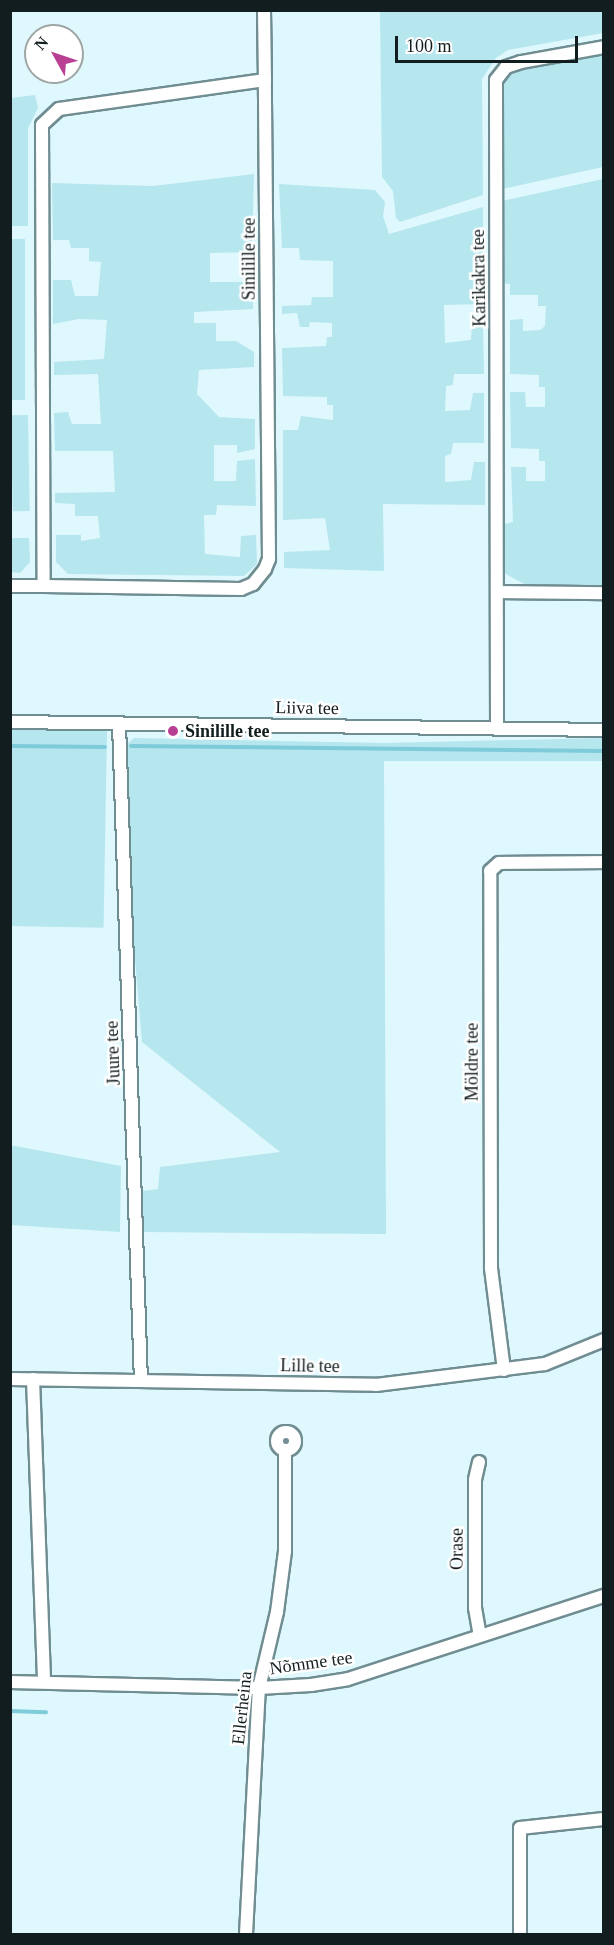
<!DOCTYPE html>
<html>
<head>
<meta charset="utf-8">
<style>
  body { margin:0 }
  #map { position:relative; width:614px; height:1945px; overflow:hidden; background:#dff8fd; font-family:"Times New Roman",serif }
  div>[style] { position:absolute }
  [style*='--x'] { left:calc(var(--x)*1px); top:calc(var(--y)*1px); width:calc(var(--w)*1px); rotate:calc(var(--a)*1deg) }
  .green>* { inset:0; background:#b6e6ee; transform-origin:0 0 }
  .stream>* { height:4px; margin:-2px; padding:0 2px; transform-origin:2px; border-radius:2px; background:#7ecbd9 }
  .roads { filter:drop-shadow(2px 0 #708d92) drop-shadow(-2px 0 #708d92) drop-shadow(0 2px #708d92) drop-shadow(0 -2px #708d92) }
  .minor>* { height:12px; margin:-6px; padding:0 6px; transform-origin:6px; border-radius:6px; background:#fff }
  .minor>.ring { margin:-6px; padding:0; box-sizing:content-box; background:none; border:12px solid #fff; border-radius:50% }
  .dots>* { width:16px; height:16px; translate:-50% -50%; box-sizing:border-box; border:3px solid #fff; border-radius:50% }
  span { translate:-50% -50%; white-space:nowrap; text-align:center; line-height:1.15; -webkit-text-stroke:5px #fff; paint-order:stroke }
  .street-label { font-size:18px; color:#121d1f }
  .poi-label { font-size:18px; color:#121d1f; font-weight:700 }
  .left { translate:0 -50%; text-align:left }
  .frame { position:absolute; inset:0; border:12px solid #121d1f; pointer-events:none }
  .north { position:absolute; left:24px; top:24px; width:60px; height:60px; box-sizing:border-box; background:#fff; border:2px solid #a0a5a5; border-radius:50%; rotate:310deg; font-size:16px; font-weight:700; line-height:24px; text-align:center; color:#121d1f }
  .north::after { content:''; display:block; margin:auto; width:21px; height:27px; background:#b83f92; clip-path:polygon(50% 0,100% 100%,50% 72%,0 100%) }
  .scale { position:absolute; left:395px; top:36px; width:183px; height:27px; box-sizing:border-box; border:3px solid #121d1f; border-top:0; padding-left:8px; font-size:18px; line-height:21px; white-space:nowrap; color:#121d1f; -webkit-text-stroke:4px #fff; paint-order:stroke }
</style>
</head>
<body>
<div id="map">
  <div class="green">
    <i style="clip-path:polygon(380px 11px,603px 11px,603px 33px,508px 50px,496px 58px,482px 79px,483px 195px,400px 222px,396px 218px,393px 191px,382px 177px)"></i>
    <i style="clip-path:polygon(603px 53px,603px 167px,502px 189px,501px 93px,505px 81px,516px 71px)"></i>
    <i style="clip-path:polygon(35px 95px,38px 108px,28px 128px,28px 226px,11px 226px,11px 98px)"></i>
    <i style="clip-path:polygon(254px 174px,252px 252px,210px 253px,210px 282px,253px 282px,253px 309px,194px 312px,194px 323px,216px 323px,216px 341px,236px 341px,254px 352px,254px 367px,199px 370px,197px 394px,219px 417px,255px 419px,255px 449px,237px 453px,237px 445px,214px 445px,214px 481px,236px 481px,237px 461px,255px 459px,256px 506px,217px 505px,216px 515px,204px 515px,205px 554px,240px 557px,241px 536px,256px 535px,257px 564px,244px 576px,68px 574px,56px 562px,56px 535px,81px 535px,81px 541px,100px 538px,98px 516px,75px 516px,75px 504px,55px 503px,55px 493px,115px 492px,113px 451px,55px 451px,54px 413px,68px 412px,72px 424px,101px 424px,98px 374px,54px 375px,54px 362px,104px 359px,107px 320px,79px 319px,53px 324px,53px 280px,71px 280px,75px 296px,98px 296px,101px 262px,89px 261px,89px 248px,71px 248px,69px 240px,53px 240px,52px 183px,153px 186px)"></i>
    <i style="clip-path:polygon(603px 179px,603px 585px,526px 585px,504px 573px,504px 524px,513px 522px,511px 467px,526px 467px,526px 481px,545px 481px,545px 461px,539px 461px,539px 449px,511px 448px,510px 392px,525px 392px,526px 407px,545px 407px,545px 387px,539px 387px,539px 375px,510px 374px,510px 320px,523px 319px,523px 331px,540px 330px,545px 326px,546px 306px,538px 306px,538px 295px,510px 295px,510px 284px,502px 283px,502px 201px)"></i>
    <i style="clip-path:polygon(279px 184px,375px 190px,385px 202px,383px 216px,389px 234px,483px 207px,483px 304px,444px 305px,445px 343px,471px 340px,472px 324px,483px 323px,484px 374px,454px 374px,453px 385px,446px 386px,445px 411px,470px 410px,473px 393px,484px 393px,484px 443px,453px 443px,451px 454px,445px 456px,445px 482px,471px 480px,474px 462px,485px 462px,485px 505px,383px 504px,384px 571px,284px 568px,284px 552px,330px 550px,325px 518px,283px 520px,283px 430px,298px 430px,301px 416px,333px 420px,333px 405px,327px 405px,327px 397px,283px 396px,282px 348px,326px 346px,327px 337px,332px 337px,332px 323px,310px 322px,309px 327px,300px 327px,297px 313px,282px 314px,282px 306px,311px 305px,312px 297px,333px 297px,333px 261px,300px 260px,299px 248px,282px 248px)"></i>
    <i style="left:11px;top:239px;width:14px;height:161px"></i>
    <i style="left:28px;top:415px;width:96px;height:17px;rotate:89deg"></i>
    <i style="clip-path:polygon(12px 538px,29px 538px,30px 562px,20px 573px,11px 572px)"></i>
    <i style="left:11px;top:729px;width:96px;height:197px;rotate:1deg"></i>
    <i style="clip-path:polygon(134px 738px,384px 743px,603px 738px,603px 761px,384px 761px,386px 1234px,144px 1232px,142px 1191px,158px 1189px,160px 1167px,280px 1152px,142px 1042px,132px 923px,127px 744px)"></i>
    <i style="clip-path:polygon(10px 1145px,121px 1166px,120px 1232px,11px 1225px)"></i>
  </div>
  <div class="stream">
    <i style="--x:10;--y:746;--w:95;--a:0.6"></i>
    <i style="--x:131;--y:746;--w:473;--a:0.6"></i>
    <i style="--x:40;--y:1395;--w:33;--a:88"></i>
    <i style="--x:10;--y:1711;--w:36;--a:2"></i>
  </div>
  <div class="roads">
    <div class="minor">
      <i style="--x:264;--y:10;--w:70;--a:89.2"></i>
      <i style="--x:10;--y:586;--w:34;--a:0"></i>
      <i style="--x:44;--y:586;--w:197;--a:0.9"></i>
      <i style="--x:241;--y:589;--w:13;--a:-23"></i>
      <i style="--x:253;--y:584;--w:19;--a:-51"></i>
      <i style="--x:265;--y:569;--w:11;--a:-68"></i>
      <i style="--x:269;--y:559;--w:479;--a:-90.5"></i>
      <i style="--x:265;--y:80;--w:208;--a:172"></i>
      <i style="--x:59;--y:109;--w:23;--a:137"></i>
      <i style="--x:42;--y:125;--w:461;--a:89.8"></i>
      <i style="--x:500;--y:592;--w:104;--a:0.6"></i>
      <i style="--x:10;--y:722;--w:594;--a:0.77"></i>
      <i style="--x:119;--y:723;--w:658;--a:88.09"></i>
      <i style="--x:497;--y:728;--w:648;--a:-90.09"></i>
      <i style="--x:496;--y:80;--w:16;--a:-52"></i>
      <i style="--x:506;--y:67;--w:16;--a:-18"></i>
      <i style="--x:521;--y:62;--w:84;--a:-10.2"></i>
      <i style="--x:504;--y:1370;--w:103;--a:-97.3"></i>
      <i style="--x:491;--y:1268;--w:397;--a:-90.1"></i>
      <i style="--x:490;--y:871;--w:12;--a:-42"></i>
      <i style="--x:499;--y:863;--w:105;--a:-0.5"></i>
      <i style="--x:10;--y:1379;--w:366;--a:0.9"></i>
      <i style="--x:376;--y:1385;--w:170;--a:-7.1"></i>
      <i style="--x:545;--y:1364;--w:64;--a:-22.1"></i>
      <i style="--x:33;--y:1379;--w:303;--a:87.9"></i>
      <i class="ring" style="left:277px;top:1432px;width:6px;height:6px"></i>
      <i style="--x:479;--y:1462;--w:18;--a:103"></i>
      <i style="--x:475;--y:1480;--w:128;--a:90"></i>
      <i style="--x:475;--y:1608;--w:28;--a:80"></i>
      <i style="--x:10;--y:1682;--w:249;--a:1.4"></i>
      <i style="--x:259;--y:1688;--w:52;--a:-3.3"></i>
      <i style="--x:311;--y:1685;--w:37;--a:-9"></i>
      <i style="--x:348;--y:1679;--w:269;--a:-18"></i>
      <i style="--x:246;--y:1934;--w:246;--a:-87"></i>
      <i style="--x:259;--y:1688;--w:78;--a:-76.7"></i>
      <i style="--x:277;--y:1612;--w:62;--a:-82.5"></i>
      <i style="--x:285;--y:1551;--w:101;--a:-90"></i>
      <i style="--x:520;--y:1934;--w:106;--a:-90"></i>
      <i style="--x:520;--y:1828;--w:84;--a:-6.1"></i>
    </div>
  </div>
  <div class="dots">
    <i style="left:173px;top:731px;background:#b83f92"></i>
  </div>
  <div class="street-label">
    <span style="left:249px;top:259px;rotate:-90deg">Sinilille tee</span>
    <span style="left:479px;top:278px;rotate:-91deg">Karikakra tee</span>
    <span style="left:307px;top:708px;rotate:1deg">Liiva tee</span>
    <span style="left:113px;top:1053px;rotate:-92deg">Juure tee</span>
    <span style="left:472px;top:1062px;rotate:-90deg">Möldre tee</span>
    <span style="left:310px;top:1366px;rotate:1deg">Lille tee</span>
    <span style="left:457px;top:1549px;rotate:-90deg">Orase</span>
    <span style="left:311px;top:1663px;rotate:-8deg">Nõmme tee</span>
    <span style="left:242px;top:1708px;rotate:-84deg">Ellerheina</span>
  </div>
  <div class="poi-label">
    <span class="left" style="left:185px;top:731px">Sinilille tee</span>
  </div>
  <div class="frame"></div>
  <div class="north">N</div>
  <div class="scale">100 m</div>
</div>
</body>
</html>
